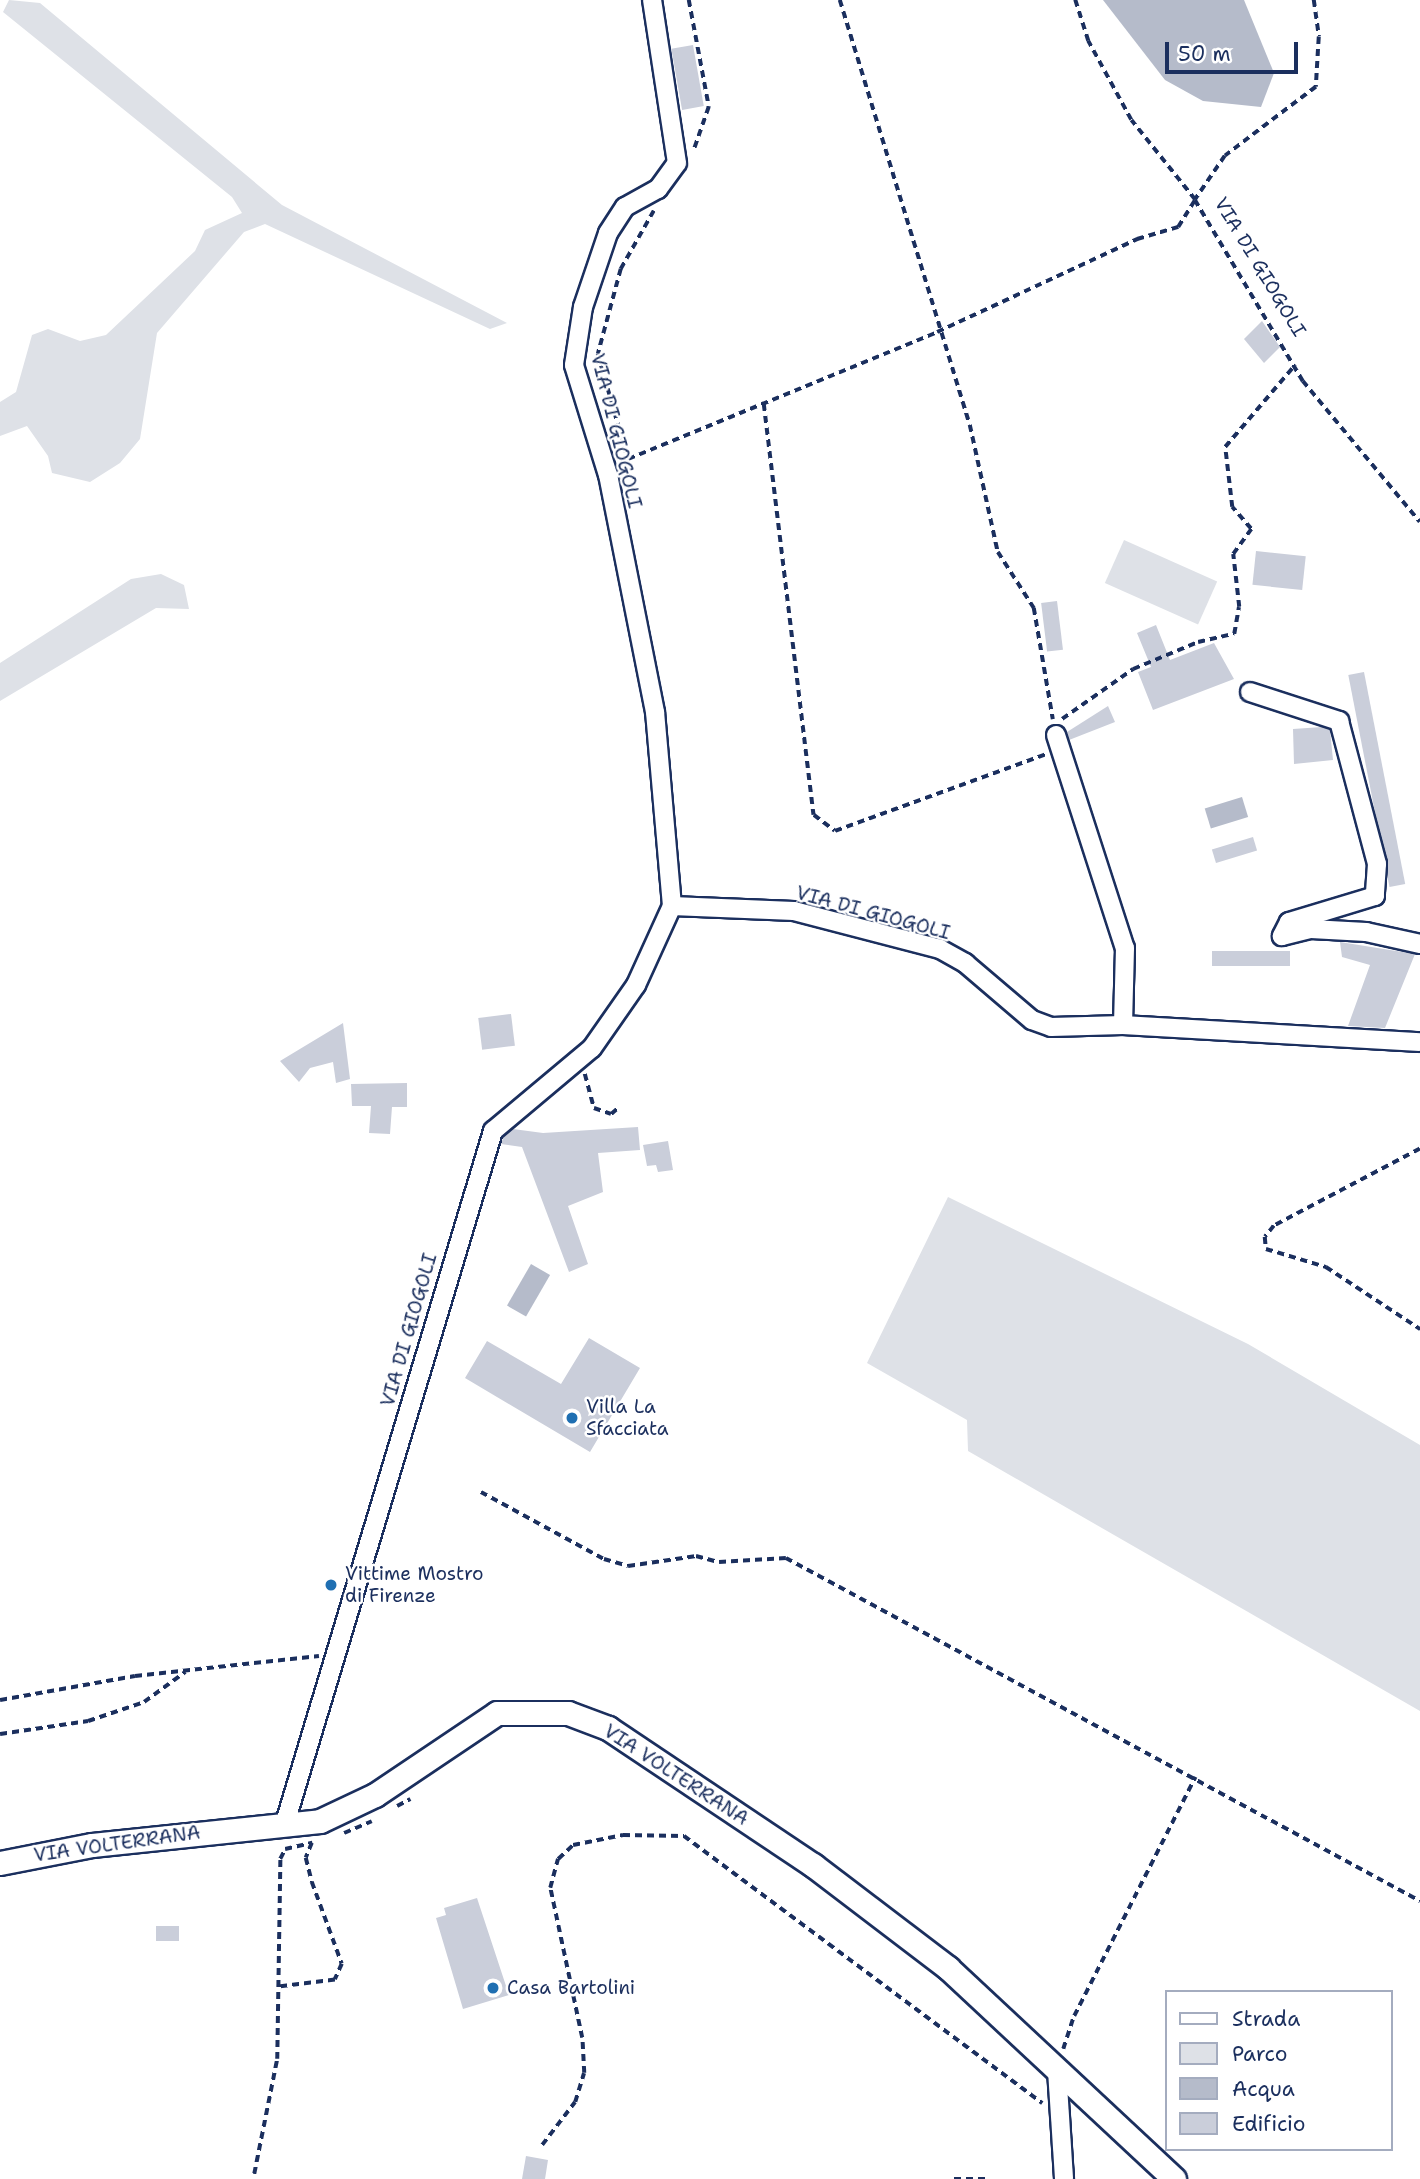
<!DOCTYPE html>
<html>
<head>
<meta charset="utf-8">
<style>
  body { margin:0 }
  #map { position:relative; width:1420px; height:2179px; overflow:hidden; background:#fff; font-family:"Shantell Sans",sans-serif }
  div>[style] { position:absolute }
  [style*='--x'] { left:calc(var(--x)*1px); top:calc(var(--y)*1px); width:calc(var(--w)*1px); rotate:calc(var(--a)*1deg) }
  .green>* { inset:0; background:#dee1e7; transform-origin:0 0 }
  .water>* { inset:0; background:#b5bbca; transform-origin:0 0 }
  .building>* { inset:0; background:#caceda; transform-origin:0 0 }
  .path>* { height:3.5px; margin-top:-1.75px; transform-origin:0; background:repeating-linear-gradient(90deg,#1b2f5e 0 7px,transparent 0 12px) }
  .roads { filter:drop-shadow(2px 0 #1b2f5e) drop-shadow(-2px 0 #1b2f5e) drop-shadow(0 2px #1b2f5e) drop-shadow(0 -2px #1b2f5e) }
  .minor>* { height:18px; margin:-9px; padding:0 9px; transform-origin:9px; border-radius:9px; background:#fff }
  .major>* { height:23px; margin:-11.5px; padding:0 11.5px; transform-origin:11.5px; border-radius:11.5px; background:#fff }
  .dots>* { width:19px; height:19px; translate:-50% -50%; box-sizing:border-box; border:4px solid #fff; border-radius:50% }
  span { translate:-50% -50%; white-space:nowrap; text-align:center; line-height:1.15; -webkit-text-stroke:5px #fff; paint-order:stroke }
  .street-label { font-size:19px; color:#1b2f5e }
  .poi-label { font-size:19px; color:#1b2f5e }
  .left { translate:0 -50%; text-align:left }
  .legend { position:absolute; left:1165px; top:1990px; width:228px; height:161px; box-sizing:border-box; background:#fff; border:2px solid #a4acbf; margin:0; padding:9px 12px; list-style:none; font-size:21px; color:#1b2f5e }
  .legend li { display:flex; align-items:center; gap:14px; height:35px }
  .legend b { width:35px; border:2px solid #a4acbf }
  .scale { position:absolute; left:1165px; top:42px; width:133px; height:32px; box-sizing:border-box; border:4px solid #1b2f5e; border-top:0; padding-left:9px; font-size:21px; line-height:24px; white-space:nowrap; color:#1b2f5e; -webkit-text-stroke:5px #fff; paint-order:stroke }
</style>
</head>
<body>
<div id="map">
  <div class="green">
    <i style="clip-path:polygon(9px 0,40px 3px,282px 205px,507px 323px,490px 329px,265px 224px,244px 232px,157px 333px,140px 439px,120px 463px,90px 482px,52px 473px,48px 456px,27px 426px,0 436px,0 402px,16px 392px,32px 335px,48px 329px,80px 341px,106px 335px,195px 251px,205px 230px,242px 213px,232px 197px,3px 12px)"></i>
    <i style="left:1124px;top:540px;width:102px;height:47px;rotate:24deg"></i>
    <i style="clip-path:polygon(161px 574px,184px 585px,189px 609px,156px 608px,0 701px,0 663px,131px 579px)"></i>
    <i style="clip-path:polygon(948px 1197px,1248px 1344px,1420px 1445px,1420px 1711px,968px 1451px,967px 1420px,867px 1363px)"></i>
  </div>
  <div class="water">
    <i style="clip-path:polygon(1103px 0,1244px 0,1274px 73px,1261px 107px,1203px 101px,1165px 80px)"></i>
    <i style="left:1242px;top:797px;width:21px;height:39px;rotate:73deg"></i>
    <i style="left:531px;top:1264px;width:22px;height:48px;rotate:30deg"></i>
  </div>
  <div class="building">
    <i style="left:693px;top:45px;width:62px;height:22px;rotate:80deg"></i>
    <i style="clip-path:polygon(1262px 321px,1280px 347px,1264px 363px,1244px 339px)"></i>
    <i style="left:1256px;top:551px;width:50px;height:34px;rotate:6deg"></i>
    <i style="left:1057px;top:601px;width:49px;height:16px;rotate:83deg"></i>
    <i style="clip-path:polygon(1156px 625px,1170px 660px,1214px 643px,1234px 679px,1153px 710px,1138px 672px,1151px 667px,1137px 633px)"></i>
    <i style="left:1364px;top:672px;width:216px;height:16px;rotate:79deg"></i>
    <i style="clip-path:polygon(1108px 706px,1115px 722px,1069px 740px,1067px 732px)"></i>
    <i style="clip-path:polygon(1322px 727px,1330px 730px,1333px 760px,1294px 764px,1293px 729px)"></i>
    <i style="left:1253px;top:837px;width:14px;height:43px;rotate:73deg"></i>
    <i style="clip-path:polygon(1340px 942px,1415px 954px,1385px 1028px,1348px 1026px,1370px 965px,1342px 957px)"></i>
    <i style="left:1290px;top:951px;width:15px;height:78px;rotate:90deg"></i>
    <i style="left:511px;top:1014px;width:32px;height:33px;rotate:83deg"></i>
    <i style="clip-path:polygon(343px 1023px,350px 1079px,336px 1083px,333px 1062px,310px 1068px,299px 1082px,280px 1061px)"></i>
    <i style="clip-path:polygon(407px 1083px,407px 1107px,392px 1107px,390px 1134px,369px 1133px,371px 1106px,352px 1106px,351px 1084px)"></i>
    <i style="clip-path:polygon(638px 1127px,640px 1150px,598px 1153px,603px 1192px,568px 1206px,588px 1264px,569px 1272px,522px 1147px,501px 1144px,503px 1138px,513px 1129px,543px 1133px)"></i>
    <i style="clip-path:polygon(668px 1141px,673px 1170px,658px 1172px,656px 1165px,647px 1166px,643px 1145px)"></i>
    <i style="clip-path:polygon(589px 1338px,640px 1368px,590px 1452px,465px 1378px,487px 1341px,561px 1384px)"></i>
    <i style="clip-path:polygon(477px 1898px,509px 1995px,463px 2009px,436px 1918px,446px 1915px,444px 1908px)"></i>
    <i style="left:156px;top:1926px;width:23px;height:15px"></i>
    <i style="clip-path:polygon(526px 2156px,548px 2160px,545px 2179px,522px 2179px)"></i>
  </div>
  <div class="path">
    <i style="--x:689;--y:0;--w:109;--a:79.4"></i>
    <i style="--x:709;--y:107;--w:46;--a:109.2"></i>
    <i style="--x:840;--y:0;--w:444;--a:73"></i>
    <i style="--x:970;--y:425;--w:130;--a:77.6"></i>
    <i style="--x:998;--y:552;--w:67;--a:57.3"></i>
    <i style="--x:1034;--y:608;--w:113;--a:80.3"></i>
    <i style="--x:1314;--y:0;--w:37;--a:82"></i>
    <i style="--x:1319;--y:37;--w:50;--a:93.4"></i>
    <i style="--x:1316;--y:87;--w:114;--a:142.8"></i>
    <i style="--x:1225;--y:156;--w:53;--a:124.3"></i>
    <i style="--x:1195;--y:200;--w:211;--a:59.2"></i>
    <i style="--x:1303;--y:381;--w:183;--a:50.3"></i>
    <i style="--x:654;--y:211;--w:67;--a:119.6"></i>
    <i style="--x:621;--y:269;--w:88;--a:105.1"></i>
    <i style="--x:598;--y:354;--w:109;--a:74.1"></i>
    <i style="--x:628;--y:459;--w:334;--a:-22.3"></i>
    <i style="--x:937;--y:332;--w:221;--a:-24.9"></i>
    <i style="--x:1137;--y:239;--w:43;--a:-16.3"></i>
    <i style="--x:1178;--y:227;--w:32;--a:-58"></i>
    <i style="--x:1195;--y:200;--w:102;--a:-128.7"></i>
    <i style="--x:1131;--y:120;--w:90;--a:-118.6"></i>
    <i style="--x:1088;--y:41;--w:43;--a:-107.6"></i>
    <i style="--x:764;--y:404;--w:414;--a:83.1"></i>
    <i style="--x:814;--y:815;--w:26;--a:37"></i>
    <i style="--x:835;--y:831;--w:226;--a:-20"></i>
    <i style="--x:1062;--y:719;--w:87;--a:-35.2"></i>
    <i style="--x:1133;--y:669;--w:70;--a:-22.6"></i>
    <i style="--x:1198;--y:642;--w:37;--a:-13"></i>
    <i style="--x:1234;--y:634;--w:27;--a:-80"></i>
    <i style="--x:1239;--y:607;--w:53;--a:-96.5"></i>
    <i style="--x:1233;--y:554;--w:31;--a:-54"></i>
    <i style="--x:1251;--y:529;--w:29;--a:-131"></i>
    <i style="--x:1232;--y:507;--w:60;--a:-96.7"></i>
    <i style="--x:1225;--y:447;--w:108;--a:-49.5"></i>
    <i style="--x:585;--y:1074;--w:35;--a:75"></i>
    <i style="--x:594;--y:1108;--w:18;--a:19"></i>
    <i style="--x:611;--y:1114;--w:11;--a:-41"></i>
    <i style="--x:1420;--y:1149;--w:165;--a:152.2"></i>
    <i style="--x:1274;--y:1226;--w:14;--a:129"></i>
    <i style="--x:1265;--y:1237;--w:12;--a:85"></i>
    <i style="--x:1266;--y:1249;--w:63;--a:16.7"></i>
    <i style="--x:1326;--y:1267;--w:113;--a:33.4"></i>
    <i style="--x:481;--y:1492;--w:140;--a:28.6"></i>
    <i style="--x:604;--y:1559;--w:25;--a:16"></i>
    <i style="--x:628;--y:1566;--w:69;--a:-8.4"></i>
    <i style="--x:696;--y:1556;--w:24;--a:15"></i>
    <i style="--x:719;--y:1562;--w:67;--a:-3.4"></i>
    <i style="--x:786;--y:1558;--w:721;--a:28.41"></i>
    <i style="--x:0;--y:1700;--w:137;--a:-10.1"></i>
    <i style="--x:135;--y:1676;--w:185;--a:-6.2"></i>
    <i style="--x:0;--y:1734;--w:89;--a:-8.4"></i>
    <i style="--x:88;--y:1721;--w:59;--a:-18.7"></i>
    <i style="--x:144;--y:1702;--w:51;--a:-36.2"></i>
    <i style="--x:397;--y:1806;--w:15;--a:-28"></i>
    <i style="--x:344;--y:1833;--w:30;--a:-23"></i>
    <i style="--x:1063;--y:2049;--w:35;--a:-72"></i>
    <i style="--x:1074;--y:2016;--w:268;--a:-63.1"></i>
    <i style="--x:542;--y:2145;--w:54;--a:-52.5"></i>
    <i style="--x:575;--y:2102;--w:30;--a:-73"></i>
    <i style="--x:584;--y:2073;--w:35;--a:-93"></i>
    <i style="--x:582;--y:2038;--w:153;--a:-102"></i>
    <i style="--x:550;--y:1888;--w:30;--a:-75"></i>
    <i style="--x:558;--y:1859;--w:21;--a:-43"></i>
    <i style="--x:573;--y:1845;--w:51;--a:-11.3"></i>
    <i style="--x:623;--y:1835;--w:61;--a:0.9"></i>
    <i style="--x:684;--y:1836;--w:447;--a:36.7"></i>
    <i style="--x:254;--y:2174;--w:117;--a:-78.7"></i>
    <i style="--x:277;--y:2059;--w:200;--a:-89.1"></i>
    <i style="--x:280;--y:1859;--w:11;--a:-63"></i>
    <i style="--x:285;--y:1849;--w:28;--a:-13"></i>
    <i style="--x:312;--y:1843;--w:16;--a:112"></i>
    <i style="--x:306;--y:1858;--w:25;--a:76"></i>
    <i style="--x:312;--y:1882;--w:87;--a:69.9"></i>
    <i style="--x:342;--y:1964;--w:17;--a:114"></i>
    <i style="--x:335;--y:1980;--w:57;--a:173"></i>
    <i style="--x:954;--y:2179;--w:32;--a:0"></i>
  </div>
  <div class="roads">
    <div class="minor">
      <i style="--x:1250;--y:692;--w:94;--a:18"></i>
      <i style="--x:1339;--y:721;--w:148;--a:75.1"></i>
      <i style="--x:1377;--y:864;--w:32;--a:94"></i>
      <i style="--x:1375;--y:896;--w:90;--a:163.2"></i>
      <i style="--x:1289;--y:922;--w:16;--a:117"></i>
      <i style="--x:1282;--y:936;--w:30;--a:-14"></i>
      <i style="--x:1311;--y:929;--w:55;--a:3.1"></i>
      <i style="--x:1366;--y:932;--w:55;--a:12.5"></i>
      <i style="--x:1056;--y:735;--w:224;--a:72.1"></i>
      <i style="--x:1125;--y:948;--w:77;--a:91.5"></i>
      <i style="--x:672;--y:906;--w:122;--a:2.3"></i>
      <i style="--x:794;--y:911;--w:151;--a:14.6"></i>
      <i style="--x:940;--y:949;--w:29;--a:29"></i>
      <i style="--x:965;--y:963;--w:88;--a:40.4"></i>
      <i style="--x:1032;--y:1020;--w:20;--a:20"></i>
      <i style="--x:1051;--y:1027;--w:72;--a:-1.6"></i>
      <i style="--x:1123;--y:1025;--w:297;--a:3.3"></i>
      <i style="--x:285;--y:1823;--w:723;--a:-73.27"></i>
      <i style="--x:493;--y:1131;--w:129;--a:-40"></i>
      <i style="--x:592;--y:1048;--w:77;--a:-55.1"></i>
      <i style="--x:636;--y:985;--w:87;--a:-65.5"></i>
      <i style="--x:672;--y:906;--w:195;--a:-95"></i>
      <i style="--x:655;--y:712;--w:242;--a:-101.2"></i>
      <i style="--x:608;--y:475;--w:115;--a:-107.2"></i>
      <i style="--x:574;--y:365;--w:59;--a:-81.2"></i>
      <i style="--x:583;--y:307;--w:78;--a:-71.3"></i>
      <i style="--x:608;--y:233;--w:31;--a:-57"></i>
      <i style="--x:625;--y:207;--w:38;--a:-29"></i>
      <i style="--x:658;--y:189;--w:32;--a:-54"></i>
      <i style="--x:677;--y:163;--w:165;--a:-98.7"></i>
      <i style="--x:1057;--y:2070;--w:109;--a:86.3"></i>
    </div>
    <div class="major">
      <i style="--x:0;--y:1863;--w:94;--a:-11.1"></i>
      <i style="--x:92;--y:1845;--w:229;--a:-6"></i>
      <i style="--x:320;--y:1821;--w:61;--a:-25.3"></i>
      <i style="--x:375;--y:1795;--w:147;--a:-33.9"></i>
      <i style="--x:497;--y:1713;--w:71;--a:0"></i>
      <i style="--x:568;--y:1713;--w:43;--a:20.6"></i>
      <i style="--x:608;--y:1728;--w:247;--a:33.8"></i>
      <i style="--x:813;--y:1865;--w:170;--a:37.3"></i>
      <i style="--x:948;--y:1968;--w:309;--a:43"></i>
    </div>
  </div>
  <div class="dots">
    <i style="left:572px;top:1418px;background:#1f6fb2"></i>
    <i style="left:331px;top:1585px;background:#1f6fb2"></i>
    <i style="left:493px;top:1988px;background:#1f6fb2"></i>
  </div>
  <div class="street-label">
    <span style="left:1260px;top:267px;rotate:59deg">VIA DI GIOGOLI</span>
    <span style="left:616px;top:431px;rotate:76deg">VIA DI GIOGOLI</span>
    <span style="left:873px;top:913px;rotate:15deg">VIA DI GIOGOLI</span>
    <span style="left:409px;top:1330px;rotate:-74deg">VIA DI GIOGOLI</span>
    <span style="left:676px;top:1775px;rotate:33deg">VIA VOLTERRANA</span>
    <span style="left:117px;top:1844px;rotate:-8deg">VIA VOLTERRANA</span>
  </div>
  <div class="poi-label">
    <span class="left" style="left:586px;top:1418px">Villa La<br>Sfacciata</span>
    <span class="left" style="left:345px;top:1585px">Vittime Mostro<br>di Firenze</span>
    <span class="left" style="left:507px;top:1988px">Casa Bartolini</span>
  </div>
  <ul class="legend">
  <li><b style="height:9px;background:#fff"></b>Strada</li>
  <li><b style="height:19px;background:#dee1e7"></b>Parco</li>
  <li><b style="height:19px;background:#b5bbca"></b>Acqua</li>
  <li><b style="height:19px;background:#caceda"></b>Edificio</li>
  </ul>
  <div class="scale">50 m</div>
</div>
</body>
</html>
